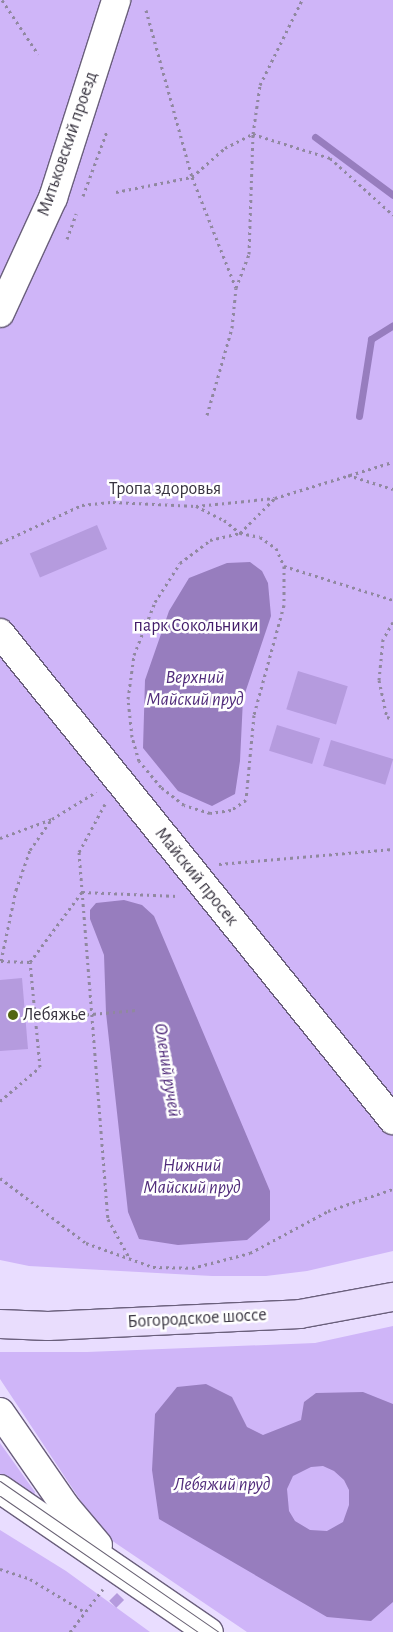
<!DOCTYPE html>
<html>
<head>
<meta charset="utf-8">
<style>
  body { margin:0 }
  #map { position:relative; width:393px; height:1632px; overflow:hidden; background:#e9ddff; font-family:"Alegreya Sans",sans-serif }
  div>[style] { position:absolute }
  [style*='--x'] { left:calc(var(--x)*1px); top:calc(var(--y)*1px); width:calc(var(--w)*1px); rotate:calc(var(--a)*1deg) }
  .green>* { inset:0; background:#cfb5f8 }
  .water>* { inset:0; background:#977dbe }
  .stream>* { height:7px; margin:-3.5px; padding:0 3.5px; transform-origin:3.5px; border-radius:3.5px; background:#977dbe }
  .building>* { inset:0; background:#b59bde; transform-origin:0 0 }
  .path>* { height:3px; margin-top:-1.5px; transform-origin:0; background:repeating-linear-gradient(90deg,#90889f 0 2.5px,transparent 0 6.5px) }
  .roads { filter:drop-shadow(1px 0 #6a5f7c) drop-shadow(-1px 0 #6a5f7c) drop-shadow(0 1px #6a5f7c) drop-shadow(0 -1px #6a5f7c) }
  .minor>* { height:28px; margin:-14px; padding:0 14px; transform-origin:14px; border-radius:14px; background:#fff }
  .major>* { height:28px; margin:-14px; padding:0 14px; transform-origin:14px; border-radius:14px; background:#e9ddfd }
  .tram>* { height:1px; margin:-0.5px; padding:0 0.5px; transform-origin:0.5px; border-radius:0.5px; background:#686173 }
  .dots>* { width:14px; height:14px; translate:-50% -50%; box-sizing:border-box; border:2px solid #fff; border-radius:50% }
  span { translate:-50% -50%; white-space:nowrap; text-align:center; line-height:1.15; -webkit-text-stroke:5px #fff; paint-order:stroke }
  .street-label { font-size:18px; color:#37333f }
  .park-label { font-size:18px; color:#411b69 }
  .poi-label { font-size:18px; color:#37333f }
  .left { translate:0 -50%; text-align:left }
  .water-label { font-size:19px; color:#512c7b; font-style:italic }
</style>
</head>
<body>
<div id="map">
  <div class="green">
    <i style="clip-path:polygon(0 0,393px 0,393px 1251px,307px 1271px,266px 1276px,212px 1276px,29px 1266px,0 1260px)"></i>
    <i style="clip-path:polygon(393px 1326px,393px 1632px,247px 1632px,114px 1542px,100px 1530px,0 1379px,0 1352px,87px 1352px,315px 1343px)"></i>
    <i style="clip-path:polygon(0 1443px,35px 1492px,34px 1496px,0 1475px)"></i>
    <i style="clip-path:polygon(0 1530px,66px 1571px,150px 1632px,0 1632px)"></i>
  </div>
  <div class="water">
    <i style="clip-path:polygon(250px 562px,262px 571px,268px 583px,271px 616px,243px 699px,240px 761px,235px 794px,212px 806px,178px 791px,143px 748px,145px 680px,169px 611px,189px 578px,227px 563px)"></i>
    <i style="clip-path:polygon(124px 900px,142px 905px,154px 916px,270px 1191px,270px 1220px,247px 1240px,178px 1245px,139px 1239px,128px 1212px,106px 1013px,104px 955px,90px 919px,90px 910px,96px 903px)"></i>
    <i style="clip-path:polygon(evenodd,206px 1384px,232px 1397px,247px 1427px,263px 1435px,301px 1420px,304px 1402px,316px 1393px,363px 1392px,393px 1404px,393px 1602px,371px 1621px,327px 1617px,159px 1519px,152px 1470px,155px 1414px,177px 1387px,206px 1384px,323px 1466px,334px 1471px,344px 1480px,349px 1490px,349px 1505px,343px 1522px,327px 1531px,310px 1530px,295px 1521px,289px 1511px,287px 1489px,293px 1476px,311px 1467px,323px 1466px)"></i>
  </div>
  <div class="stream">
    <i style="--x:315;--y:137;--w:97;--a:36.6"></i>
    <i style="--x:359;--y:416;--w:78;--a:-81.1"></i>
    <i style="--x:371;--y:339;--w:26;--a:-32"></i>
  </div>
  <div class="building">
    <i style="left:97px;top:525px;width:26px;height:73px;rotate:67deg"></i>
    <i style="left:298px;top:671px;width:52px;height:40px;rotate:17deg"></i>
    <i style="left:277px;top:725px;width:45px;height:27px;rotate:17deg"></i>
    <i style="left:331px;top:740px;width:65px;height:27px;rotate:17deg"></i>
    <i style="clip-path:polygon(22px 978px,28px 1049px,0 1051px,0 980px)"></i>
    <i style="left:117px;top:1593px;width:10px;height:11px;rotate:45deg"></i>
  </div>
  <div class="path">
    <i style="--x:2;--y:0;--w:65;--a:56.3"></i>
    <i style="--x:146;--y:10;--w:173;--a:74.6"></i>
    <i style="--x:192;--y:177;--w:119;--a:68.4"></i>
    <i style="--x:116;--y:192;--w:77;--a:-11.2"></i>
    <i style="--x:192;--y:177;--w:44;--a:-41.3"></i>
    <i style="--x:225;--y:148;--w:31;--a:-27"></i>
    <i style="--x:253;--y:134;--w:81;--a:17.3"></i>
    <i style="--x:330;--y:158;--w:85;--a:42.1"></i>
    <i style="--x:83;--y:196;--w:69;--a:-69.7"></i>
    <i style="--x:67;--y:239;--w:27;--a:-70"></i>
    <i style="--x:207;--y:415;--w:91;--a:-74"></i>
    <i style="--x:232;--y:328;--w:40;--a:-84.3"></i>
    <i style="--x:236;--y:288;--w:36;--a:-69"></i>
    <i style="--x:249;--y:254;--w:120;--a:-88.1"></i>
    <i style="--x:253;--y:134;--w:49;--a:-81.9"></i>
    <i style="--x:260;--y:85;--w:95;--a:-63.7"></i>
    <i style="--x:348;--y:475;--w:47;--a:17.3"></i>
    <i style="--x:196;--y:506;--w:31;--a:27"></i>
    <i style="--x:224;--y:520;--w:21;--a:39"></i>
    <i style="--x:240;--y:533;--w:20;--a:11"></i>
    <i style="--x:260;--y:537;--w:19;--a:35"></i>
    <i style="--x:276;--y:548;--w:20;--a:66"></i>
    <i style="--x:284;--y:566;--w:39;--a:90"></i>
    <i style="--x:284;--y:605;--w:114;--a:105.3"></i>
    <i style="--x:254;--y:715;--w:85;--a:95.4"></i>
    <i style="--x:246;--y:800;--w:18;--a:146"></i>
    <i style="--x:231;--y:810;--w:21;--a:172"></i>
    <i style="--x:210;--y:813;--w:27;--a:-163"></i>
    <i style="--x:184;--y:805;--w:29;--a:-142"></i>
    <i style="--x:161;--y:787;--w:34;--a:-130"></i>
    <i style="--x:139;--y:761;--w:25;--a:-106"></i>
    <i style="--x:132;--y:737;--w:38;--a:-96"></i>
    <i style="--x:128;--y:699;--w:44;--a:-82.2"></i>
    <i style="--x:134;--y:655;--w:57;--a:-68.4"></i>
    <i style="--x:155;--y:602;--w:46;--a:-57.3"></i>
    <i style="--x:180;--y:563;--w:38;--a:-37"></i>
    <i style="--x:210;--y:540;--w:31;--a:-13"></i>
    <i style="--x:240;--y:533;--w:49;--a:-45"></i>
    <i style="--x:0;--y:543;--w:90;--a:-24.9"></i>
    <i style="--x:82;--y:505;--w:31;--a:-6"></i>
    <i style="--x:113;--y:502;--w:83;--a:2.8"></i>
    <i style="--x:196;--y:506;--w:79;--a:-5.8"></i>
    <i style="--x:275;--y:498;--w:123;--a:-17"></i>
    <i style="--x:284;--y:566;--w:114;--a:17.3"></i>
    <i style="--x:393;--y:622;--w:20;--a:120"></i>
    <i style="--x:383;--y:639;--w:41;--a:95.6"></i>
    <i style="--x:379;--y:680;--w:38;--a:78"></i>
    <i style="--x:387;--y:717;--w:6;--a:18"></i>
    <i style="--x:105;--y:804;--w:55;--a:118.4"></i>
    <i style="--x:79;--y:852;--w:368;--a:85.5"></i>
    <i style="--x:108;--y:1219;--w:46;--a:61.2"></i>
    <i style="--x:0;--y:838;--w:55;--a:-20.1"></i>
    <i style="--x:52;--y:819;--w:52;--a:-31.5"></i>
    <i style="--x:219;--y:864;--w:175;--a:-4.9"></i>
    <i style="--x:1;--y:961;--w:73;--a:-78.1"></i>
    <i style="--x:16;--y:890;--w:42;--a:-70.7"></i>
    <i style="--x:30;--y:850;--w:38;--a:-55"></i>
    <i style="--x:1;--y:961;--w:29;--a:2"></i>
    <i style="--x:35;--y:1019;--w:102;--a:-5"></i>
    <i style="--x:0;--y:1101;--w:52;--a:-40.4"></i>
    <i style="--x:40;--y:1067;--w:105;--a:-95.4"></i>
    <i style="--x:30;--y:962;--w:87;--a:-53.4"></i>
    <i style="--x:82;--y:892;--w:96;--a:2.4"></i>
    <i style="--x:0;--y:1178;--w:108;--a:37.1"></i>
    <i style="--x:86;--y:1243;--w:71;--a:19.7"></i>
    <i style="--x:153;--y:1267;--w:39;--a:1"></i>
    <i style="--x:192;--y:1268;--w:60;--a:-14.5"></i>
    <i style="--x:250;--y:1253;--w:89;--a:-28.3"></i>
    <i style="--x:328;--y:1211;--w:69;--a:-18.7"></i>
    <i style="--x:0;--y:1569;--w:32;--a:18"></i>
    <i style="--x:30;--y:1579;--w:64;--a:31"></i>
    <i style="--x:70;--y:1632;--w:54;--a:-52.5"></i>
  </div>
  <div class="roads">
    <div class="minor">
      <i style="--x:0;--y:313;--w:127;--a:-65.3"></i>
      <i style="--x:53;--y:198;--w:208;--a:-72.3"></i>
      <i style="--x:0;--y:633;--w:626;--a:51.1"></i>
      <i style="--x:0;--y:1412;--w:114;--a:55.3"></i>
      <i style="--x:65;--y:1506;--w:51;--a:49.8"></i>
      <i style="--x:0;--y:1489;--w:253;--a:34.4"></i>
    </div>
    <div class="major">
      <i style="--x:0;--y:1324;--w:48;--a:2.4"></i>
      <i style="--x:48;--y:1326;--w:252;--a:-2.7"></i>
      <i style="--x:300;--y:1314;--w:95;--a:-10.4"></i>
    </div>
  </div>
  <div class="tram">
    <i style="--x:0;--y:1481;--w:266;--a:34.6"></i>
    <i style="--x:0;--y:1496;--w:240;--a:34.5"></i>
  </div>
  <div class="dots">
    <i style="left:13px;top:1015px;background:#536611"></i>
  </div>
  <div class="street-label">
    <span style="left:68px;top:144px;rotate:-71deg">Митьковский проезд</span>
    <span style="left:165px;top:489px">Тропа здоровья</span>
    <span style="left:196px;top:877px;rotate:51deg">Майский просек</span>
    <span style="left:197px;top:1319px;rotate:-3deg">Богородское шоссе</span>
  </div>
  <div class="park-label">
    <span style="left:196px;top:626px">парк Сокольники</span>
  </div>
  <div class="poi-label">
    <span class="left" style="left:23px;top:1015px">Лебяжье</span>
  </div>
  <div class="water-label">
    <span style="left:195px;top:689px">Верхний<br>Майский пруд</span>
    <span style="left:167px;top:1070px;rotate:81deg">Олений ручей</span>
    <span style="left:192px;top:1177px">Нижний<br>Майский пруд</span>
    <span style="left:222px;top:1485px">Лебяжий пруд</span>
  </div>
</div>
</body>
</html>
